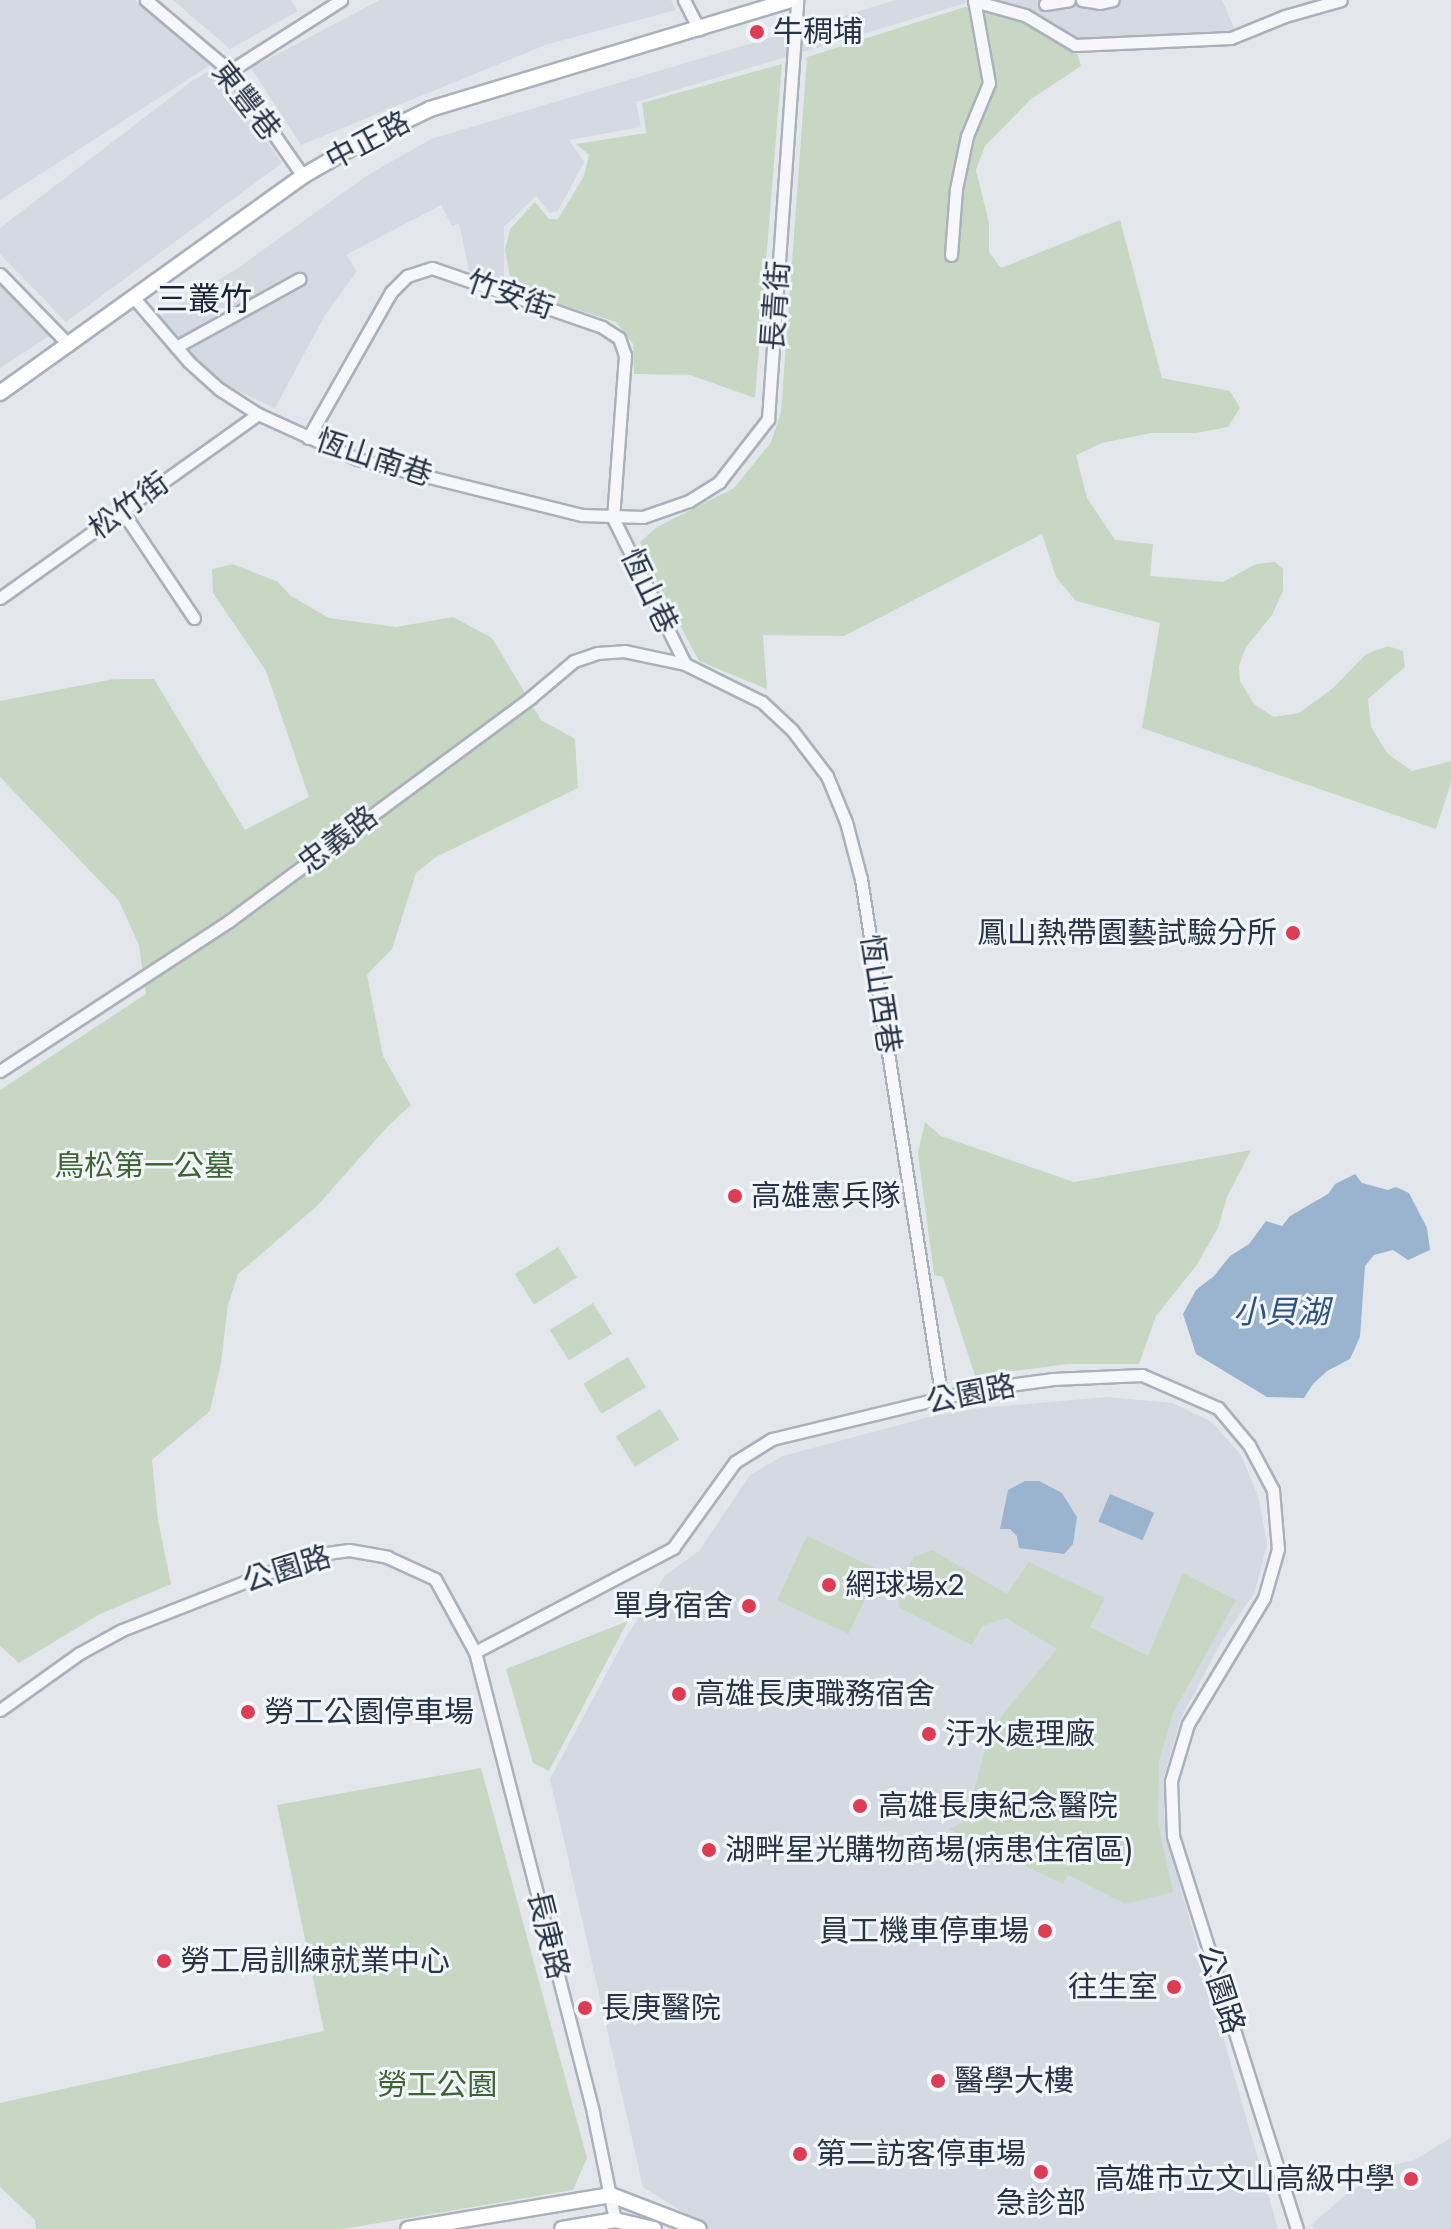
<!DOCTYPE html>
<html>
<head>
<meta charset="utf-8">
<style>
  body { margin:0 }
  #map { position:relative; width:1451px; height:2229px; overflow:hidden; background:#e3e7ec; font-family:Jost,"Noto Sans TC",sans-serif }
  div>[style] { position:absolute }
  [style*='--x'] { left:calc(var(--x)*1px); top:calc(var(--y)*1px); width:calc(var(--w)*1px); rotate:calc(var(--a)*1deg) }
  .built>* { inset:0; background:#d4d9e2 }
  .green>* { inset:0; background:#c8d7c3; transform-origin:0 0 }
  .water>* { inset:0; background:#9ab4d0; transform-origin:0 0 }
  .roads { filter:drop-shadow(2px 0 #abb1ba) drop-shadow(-2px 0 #abb1ba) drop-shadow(0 2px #abb1ba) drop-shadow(0 -2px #abb1ba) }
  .minor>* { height:11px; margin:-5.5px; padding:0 5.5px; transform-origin:5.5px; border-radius:5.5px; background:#f6f7fa }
  .secondary>* { height:14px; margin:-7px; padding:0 7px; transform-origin:7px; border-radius:7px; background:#fff }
  .dots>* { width:22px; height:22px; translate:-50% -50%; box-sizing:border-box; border:4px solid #f3f6f9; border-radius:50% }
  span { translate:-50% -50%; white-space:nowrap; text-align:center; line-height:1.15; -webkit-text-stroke:6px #f3f6f9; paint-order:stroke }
  .poi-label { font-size:30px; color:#283347 }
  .left { translate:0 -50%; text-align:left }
  .right { translate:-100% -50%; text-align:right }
  .street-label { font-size:30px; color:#283347 }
  .park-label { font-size:30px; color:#3d6434 }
  .neighbourhood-label { font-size:32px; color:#1a2438 }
  .water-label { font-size:32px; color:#2d5280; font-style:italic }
</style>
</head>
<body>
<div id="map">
  <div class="built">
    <i style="clip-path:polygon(0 0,135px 0,210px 65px,0 200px)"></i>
    <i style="clip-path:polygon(173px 0,290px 0,298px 11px,230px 49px)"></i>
    <i style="clip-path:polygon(380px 0,671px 0,676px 10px,548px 44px,301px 145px,251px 68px)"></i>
    <i style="clip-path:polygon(896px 0,1222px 0,1236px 32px,1185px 40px,1080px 41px,1025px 11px,969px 2px,636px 102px,641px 127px,569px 140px,584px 162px,558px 211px,550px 213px,536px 196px,504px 227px,504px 284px,469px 271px,459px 223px,452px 226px,441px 205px,346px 255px,357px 271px,325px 315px,275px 408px,219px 382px,158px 317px,235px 270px,368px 175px,431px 139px)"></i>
    <i style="clip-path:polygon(217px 67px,282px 163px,66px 322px,0 254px,0 228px,192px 81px)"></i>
    <i style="clip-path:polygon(0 283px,51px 335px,0 368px)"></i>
    <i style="clip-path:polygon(1107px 1397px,1172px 1403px,1212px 1422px,1241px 1455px,1258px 1496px,1267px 1544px,1255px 1592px,1223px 1639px,1181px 1718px,1164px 1776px,1165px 1833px,1278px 2229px,710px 2229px,643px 2187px,550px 1779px,626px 1637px,665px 1575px,699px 1551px,750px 1475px,783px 1456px,933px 1416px,981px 1408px)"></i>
    <i style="clip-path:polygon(1451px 2138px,1451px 2229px,1314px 2229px,1312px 2224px,1348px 2193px,1393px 2165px,1414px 2160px)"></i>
  </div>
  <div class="green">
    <i style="clip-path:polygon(965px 7px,1032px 22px,1076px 50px,1081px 66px,1031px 99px,985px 146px,976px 170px,989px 223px,989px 252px,1001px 268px,1120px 220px,1162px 378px,1230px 391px,1240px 408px,1228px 427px,1196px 433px,1151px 433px,1102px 443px,1076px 455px,1087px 498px,1115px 540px,1153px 544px,1150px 576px,1223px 582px,1256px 564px,1275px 562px,1283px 569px,1283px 591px,1272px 615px,1246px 647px,1239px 666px,1240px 681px,1254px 704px,1274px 717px,1299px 713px,1333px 688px,1366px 654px,1388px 646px,1403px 651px,1405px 667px,1368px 699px,1371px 727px,1388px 754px,1412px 771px,1451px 761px,1451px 783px,1436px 829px,1142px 728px,1160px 623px,1076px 601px,1056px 577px,1042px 534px,844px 636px,763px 635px,767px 689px,699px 661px,643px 556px,640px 542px,657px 527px,734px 488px,771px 442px,781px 412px,807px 57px)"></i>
    <i style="clip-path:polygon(782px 64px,755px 398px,690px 375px,634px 374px,633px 344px,616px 322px,512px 289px,505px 250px,510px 229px,535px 202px,549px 219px,558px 219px,584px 176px,589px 155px,576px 144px,646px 133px,642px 103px)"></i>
    <i style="clip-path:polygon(233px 564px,278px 582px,291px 596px,329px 618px,396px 627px,453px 617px,492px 638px,541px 720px,575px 739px,578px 788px,436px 857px,416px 873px,392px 949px,367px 975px,383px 1056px,411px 1105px,388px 1126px,318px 1205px,238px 1274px,228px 1305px,221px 1363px,210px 1411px,152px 1460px,158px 1520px,171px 1584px,100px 1614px,19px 1663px,0 1646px,0 1090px,146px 994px,139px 945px,119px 901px,0 777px,0 701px,114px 679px,154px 679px,245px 830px,309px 797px,266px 671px,213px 593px,212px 569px)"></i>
    <i style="clip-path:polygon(925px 1122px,941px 1136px,1074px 1182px,1251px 1150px,1227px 1197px,1218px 1228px,1196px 1266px,1156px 1316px,1139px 1364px,1068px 1364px,975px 1376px,943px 1277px,934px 1275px,918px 1153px)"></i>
    <i style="left:558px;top:1247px;width:36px;height:51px;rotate:58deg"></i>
    <i style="left:593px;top:1303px;width:36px;height:51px;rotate:58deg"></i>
    <i style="left:628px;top:1357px;width:35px;height:52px;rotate:59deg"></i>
    <i style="left:660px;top:1409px;width:36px;height:52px;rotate:58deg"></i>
    <i style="left:807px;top:1536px;width:79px;height:71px;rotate:25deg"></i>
    <i style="clip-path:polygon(932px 1550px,1007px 1594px,1029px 1562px,1105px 1598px,1090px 1627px,1148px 1656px,1183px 1573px,1236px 1600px,1173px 1713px,1159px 1761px,1158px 1823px,1173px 1892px,1125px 1904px,1068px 1875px,1063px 1884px,949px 1829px,976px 1815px,974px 1791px,987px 1742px,1003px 1714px,1057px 1649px,1006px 1618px,982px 1626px,972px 1645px,898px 1607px,905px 1572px,914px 1557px)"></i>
    <i style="clip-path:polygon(628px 1621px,549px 1771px,533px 1763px,506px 1669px)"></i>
    <i style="clip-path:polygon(481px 1768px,587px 2158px,573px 2190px,343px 2229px,36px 2229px,35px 2220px,0 2187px,0 2103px,324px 2031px,277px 1805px)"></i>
  </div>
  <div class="water">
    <i style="clip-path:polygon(1355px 1174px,1362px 1183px,1388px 1190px,1396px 1187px,1409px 1193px,1427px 1228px,1430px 1250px,1408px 1260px,1393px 1250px,1374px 1255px,1365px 1266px,1360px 1337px,1350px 1359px,1327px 1371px,1313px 1384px,1304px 1398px,1267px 1397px,1196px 1354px,1183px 1314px,1196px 1290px,1214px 1276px,1230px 1256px,1249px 1244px,1266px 1221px,1282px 1226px,1290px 1216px,1328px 1194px,1335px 1184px)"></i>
    <i style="clip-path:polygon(1025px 1481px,1039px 1481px,1062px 1493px,1077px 1517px,1073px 1544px,1064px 1554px,1019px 1548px,1017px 1536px,1010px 1529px,1000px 1529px,1008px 1490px)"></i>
    <i style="left:1110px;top:1494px;width:48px;height:30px;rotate:23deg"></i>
  </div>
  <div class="roads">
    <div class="minor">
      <i style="--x:146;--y:0;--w:110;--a:40.2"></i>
      <i style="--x:230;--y:71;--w:128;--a:55.2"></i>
      <i style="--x:684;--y:0;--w:33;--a:63"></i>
      <i style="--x:1082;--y:0;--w:18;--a:9"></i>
      <i style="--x:1100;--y:3;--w:13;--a:-13"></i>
      <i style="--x:974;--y:1;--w:53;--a:15.4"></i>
      <i style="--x:1025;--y:15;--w:58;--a:31"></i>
      <i style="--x:1075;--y:45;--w:156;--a:-2.6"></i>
      <i style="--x:1231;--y:38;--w:58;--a:-22.2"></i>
      <i style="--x:1285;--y:16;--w:58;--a:-15.9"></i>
      <i style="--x:1045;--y:4;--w:24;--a:-9"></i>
      <i style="--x:230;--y:71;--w:132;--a:-32.6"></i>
      <i style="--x:951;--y:255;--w:66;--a:-85.7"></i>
      <i style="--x:956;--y:189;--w:54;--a:-78.3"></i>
      <i style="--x:967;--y:136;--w:57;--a:-67.5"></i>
      <i style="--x:989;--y:83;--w:84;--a:-100.2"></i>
      <i style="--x:0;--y:274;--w:99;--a:45.8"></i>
      <i style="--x:134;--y:298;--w:84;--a:49.3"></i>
      <i style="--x:189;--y:362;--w:40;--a:42"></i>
      <i style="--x:219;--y:389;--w:46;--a:32.7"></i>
      <i style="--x:258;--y:414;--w:109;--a:24.4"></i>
      <i style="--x:357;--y:459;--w:232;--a:14"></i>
      <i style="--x:582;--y:515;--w:61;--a:1.9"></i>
      <i style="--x:643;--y:517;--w:49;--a:-19.2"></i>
      <i style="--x:689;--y:501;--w:36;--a:-32"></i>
      <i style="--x:719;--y:482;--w:80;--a:-52.1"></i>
      <i style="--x:768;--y:419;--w:420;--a:-86"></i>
      <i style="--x:176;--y:347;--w:141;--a:-28.9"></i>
      <i style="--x:308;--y:438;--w:168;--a:-60.4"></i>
      <i style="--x:391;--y:292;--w:23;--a:-45"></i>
      <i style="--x:407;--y:276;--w:26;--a:-18"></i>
      <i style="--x:432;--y:268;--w:180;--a:19.1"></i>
      <i style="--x:602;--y:327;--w:20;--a:33"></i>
      <i style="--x:619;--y:338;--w:18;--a:71"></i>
      <i style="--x:625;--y:355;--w:163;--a:94.2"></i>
      <i style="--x:122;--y:511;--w:129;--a:56.1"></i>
      <i style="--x:613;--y:518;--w:163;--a:63.7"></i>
      <i style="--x:0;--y:598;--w:317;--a:-35.5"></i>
      <i style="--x:0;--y:1071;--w:274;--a:-33.2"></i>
      <i style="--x:229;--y:921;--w:375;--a:-36.5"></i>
      <i style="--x:530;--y:698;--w:57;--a:-40.1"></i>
      <i style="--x:574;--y:661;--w:24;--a:-19"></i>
      <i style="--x:597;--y:653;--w:27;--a:-4"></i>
      <i style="--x:624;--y:651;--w:62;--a:12"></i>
      <i style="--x:685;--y:664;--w:86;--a:26.3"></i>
      <i style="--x:762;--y:702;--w:41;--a:43"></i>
      <i style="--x:792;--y:730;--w:58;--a:52.7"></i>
      <i style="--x:827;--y:776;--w:50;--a:67.6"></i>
      <i style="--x:846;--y:822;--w:59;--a:75.3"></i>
      <i style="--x:861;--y:879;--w:527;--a:81.16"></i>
      <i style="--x:475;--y:1652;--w:224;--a:-27.7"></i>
      <i style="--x:673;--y:1548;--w:106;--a:-54.2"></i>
      <i style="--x:735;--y:1462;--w:44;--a:-31.9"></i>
      <i style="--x:772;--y:1439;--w:213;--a:-13.6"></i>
      <i style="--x:979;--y:1389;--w:75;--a:-7.7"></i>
      <i style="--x:1053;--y:1379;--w:89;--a:-2.6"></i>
      <i style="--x:1142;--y:1375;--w:83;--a:23.5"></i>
      <i style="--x:1218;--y:1408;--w:48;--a:50"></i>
      <i style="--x:1249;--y:1445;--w:51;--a:61.9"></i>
      <i style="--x:1273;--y:1490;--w:59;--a:85.2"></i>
      <i style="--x:1278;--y:1549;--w:51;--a:105.9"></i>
      <i style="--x:1264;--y:1598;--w:147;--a:121.1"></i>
      <i style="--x:1188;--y:1724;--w:59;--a:106.6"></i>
      <i style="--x:1171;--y:1781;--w:55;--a:87.9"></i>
      <i style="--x:1173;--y:1836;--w:412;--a:72.5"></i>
      <i style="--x:0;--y:1710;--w:98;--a:-35.5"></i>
      <i style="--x:80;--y:1653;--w:48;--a:-28.7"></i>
      <i style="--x:122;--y:1630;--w:205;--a:-21.4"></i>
      <i style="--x:313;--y:1555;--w:36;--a:-8"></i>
      <i style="--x:349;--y:1550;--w:39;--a:10"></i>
      <i style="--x:387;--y:1557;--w:53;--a:24.6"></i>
      <i style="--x:435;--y:1579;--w:83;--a:61.3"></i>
      <i style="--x:475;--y:1652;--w:476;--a:75.6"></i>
      <i style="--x:593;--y:2113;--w:109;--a:78.4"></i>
    </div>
    <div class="secondary">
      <i style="--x:0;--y:393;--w:373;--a:-35.6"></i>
      <i style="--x:303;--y:176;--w:66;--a:-30.1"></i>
      <i style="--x:360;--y:143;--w:78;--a:-25.9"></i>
      <i style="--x:430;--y:109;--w:376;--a:-16.8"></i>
      <i style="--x:408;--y:2229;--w:206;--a:-9.5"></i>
      <i style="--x:611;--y:2195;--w:94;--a:21.1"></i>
      <i style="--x:562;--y:2229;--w:54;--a:-9.6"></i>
      <i style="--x:615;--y:2220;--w:40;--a:13"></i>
    </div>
  </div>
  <div class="dots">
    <i style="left:757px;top:32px;background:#dd3c55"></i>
    <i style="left:1293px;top:933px;background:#dd3c55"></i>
    <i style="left:735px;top:1196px;background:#dd3c55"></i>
    <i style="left:829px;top:1585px;background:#dd3c55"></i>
    <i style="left:749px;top:1606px;background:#dd3c55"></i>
    <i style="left:679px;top:1694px;background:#dd3c55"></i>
    <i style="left:248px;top:1712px;background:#dd3c55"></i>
    <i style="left:929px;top:1734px;background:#dd3c55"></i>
    <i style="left:860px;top:1806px;background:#dd3c55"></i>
    <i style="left:709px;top:1850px;background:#dd3c55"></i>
    <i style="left:1045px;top:1931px;background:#dd3c55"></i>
    <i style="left:164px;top:1961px;background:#dd3c55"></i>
    <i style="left:1174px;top:1987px;background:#dd3c55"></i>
    <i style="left:585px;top:2008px;background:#dd3c55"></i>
    <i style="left:938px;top:2081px;background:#dd3c55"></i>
    <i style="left:800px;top:2154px;background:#dd3c55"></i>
    <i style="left:1041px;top:2172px;background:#dd3c55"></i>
    <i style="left:1411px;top:2179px;background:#dd3c55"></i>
  </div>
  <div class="poi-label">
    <span class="left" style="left:773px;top:32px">牛稠埔</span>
    <span class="right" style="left:1277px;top:933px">鳳山熱帶園藝試驗分所</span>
    <span class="left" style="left:751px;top:1196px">高雄憲兵隊</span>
    <span class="left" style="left:845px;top:1585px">網球場x2</span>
    <span class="right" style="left:733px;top:1606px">單身宿舍</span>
    <span class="left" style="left:695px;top:1694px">高雄長庚職務宿舍</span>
    <span class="left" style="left:264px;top:1712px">勞工公園停車場</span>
    <span class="left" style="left:945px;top:1734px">汙水處理廠</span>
    <span class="left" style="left:878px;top:1806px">高雄長庚紀念醫院</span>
    <span class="left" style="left:725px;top:1850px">湖畔星光購物商場(病患住宿區)</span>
    <span class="right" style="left:1029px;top:1931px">員工機車停車場</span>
    <span class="left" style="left:180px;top:1961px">勞工局訓練就業中心</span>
    <span class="right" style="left:1158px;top:1987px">往生室</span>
    <span class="left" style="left:601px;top:2008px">長庚醫院</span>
    <span class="left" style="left:954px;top:2081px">醫學大樓</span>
    <span class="left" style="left:816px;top:2154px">第二訪客停車場</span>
    <span class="right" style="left:1395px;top:2179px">高雄市立文山高級中學</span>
    <span style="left:1041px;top:2203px">急診部</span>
  </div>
  <div class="street-label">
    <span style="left:246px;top:101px;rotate:52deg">東豐巷</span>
    <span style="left:368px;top:141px;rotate:-28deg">中正路</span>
    <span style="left:510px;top:295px;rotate:19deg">竹安街</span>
    <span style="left:776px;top:306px;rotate:-86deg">長青街</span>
    <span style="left:374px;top:458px;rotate:18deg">恆山南巷</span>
    <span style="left:129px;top:506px;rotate:-36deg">松竹街</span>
    <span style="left:649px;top:591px;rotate:64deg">恆山巷</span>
    <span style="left:338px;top:840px;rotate:-37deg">忠義路</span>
    <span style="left:880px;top:994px;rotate:81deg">恆山西巷</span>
    <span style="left:971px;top:1394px;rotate:-11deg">公園路</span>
    <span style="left:287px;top:1569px;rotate:-17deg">公園路</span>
    <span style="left:548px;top:1935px;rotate:76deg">長庚路</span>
    <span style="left:1221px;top:1990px;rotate:72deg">公園路</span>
  </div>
  <div class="park-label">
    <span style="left:144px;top:1166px">鳥松第一公墓</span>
    <span style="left:437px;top:2085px">勞工公園</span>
  </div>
  <div class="neighbourhood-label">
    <span style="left:204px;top:299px">三叢竹</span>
  </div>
  <div class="water-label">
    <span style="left:1281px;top:1312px">小貝湖</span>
  </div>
</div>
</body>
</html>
